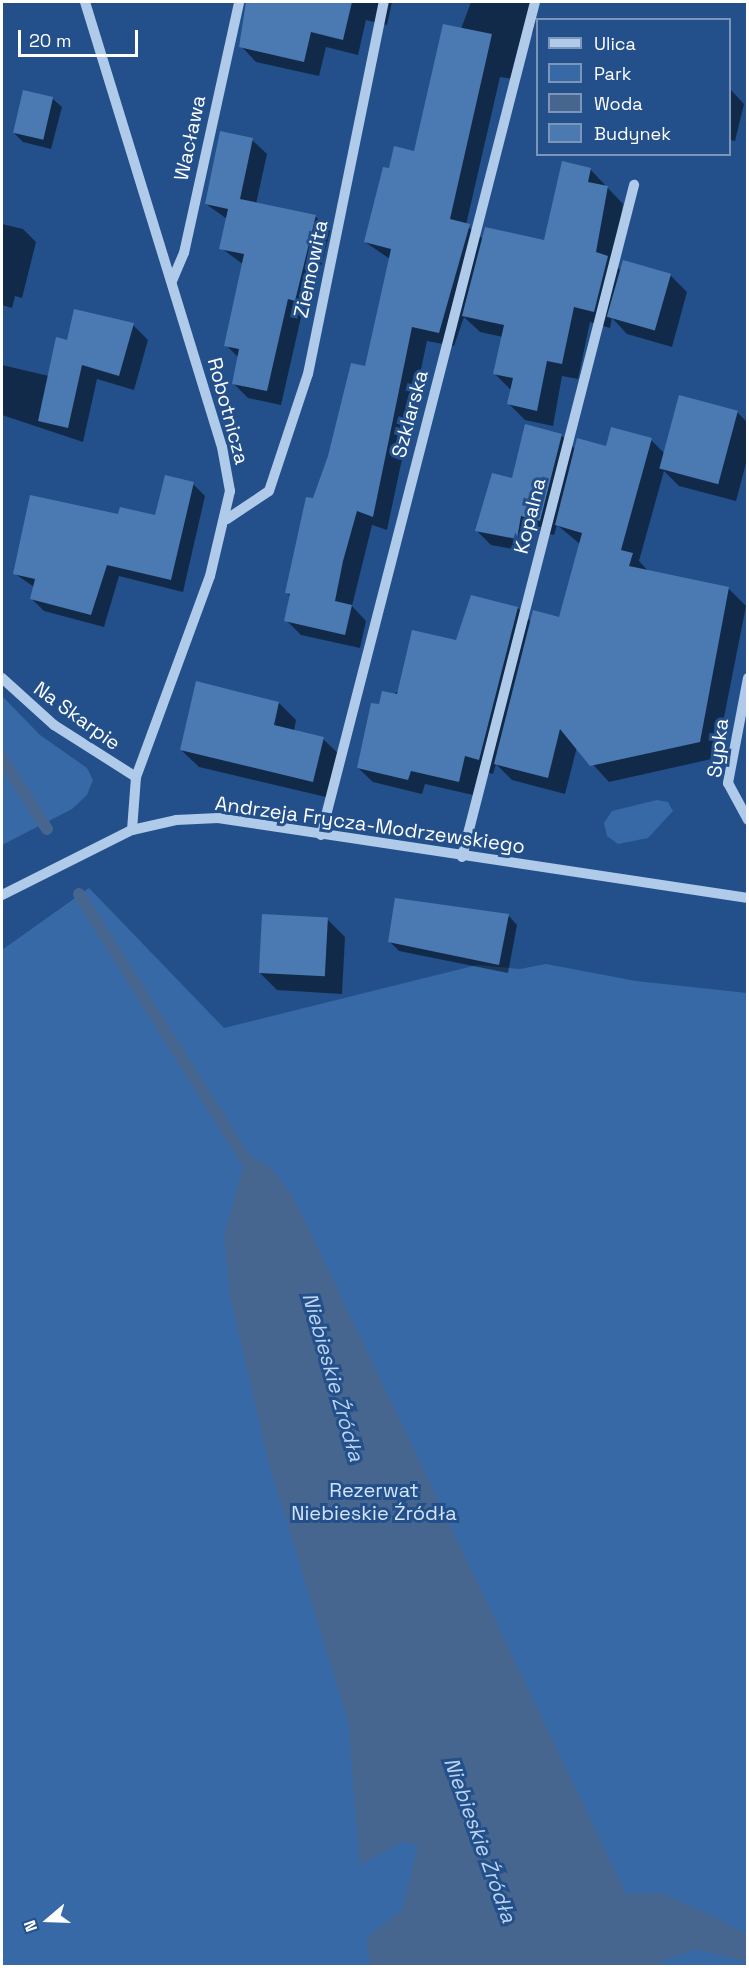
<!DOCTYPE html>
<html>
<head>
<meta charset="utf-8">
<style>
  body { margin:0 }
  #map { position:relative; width:749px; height:1968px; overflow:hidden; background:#23508a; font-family:"Space Grotesk",sans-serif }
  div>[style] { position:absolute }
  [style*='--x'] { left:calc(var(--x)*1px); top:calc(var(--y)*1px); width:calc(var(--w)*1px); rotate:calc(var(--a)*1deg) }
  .green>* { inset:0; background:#3769a7 }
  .water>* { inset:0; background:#47668f }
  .shadow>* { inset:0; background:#0007 }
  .stream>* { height:12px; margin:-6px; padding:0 6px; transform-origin:6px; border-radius:6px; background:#47668f }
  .building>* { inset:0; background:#4b79b2; transform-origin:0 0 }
  .minor>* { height:10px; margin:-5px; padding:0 5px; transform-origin:5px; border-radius:5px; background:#b0caea }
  span { translate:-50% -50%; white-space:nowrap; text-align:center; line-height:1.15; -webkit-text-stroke:6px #23508a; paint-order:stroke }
  .street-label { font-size:20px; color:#fff }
  .park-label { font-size:20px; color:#d4e4f8 }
  .water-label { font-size:21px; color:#bcd4f1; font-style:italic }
  .frame { position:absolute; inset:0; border:3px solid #fff; pointer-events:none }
  .legend { position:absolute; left:536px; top:18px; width:195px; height:138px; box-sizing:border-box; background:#23508a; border:2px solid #7b96b9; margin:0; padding:8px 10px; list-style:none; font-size:18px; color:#fff }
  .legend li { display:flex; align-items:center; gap:12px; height:30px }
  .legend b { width:30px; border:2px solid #7b96b9 }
  .north { position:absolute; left:18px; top:1890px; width:60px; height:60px; -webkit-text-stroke:4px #23508a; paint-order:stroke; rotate:251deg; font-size:16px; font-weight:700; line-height:24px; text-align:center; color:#fff }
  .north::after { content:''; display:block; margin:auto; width:21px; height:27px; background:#fff; clip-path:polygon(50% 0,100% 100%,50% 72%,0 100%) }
  .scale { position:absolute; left:18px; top:30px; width:120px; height:27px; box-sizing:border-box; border:3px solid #fff; border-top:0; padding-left:8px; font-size:18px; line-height:21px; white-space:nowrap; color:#fff; -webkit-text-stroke:4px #23508a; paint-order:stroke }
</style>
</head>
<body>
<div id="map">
  <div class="green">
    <i style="clip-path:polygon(2px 696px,40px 735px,87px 768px,93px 780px,87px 795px,72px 809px,2px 845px)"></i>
    <i style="clip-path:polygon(657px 800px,668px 802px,673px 811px,648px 838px,618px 844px,607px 836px,604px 823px,612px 811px)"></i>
    <i style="clip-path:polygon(89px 888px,224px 1028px,477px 965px,520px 969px,546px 964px,636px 981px,747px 993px,747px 1966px,2px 1966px,2px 950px)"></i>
  </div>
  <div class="water">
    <i style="clip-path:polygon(254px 1157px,271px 1168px,294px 1198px,626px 1894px,662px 1893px,721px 1920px,747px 1935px,747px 1962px,697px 1949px,660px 1962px,660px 1966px,370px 1966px,366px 1938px,403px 1909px,418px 1845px,401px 1842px,360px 1865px,348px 1720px,269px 1464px,230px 1295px,224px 1235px,243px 1166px)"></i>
  </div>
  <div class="shadow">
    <i style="clip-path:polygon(252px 2px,392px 2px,387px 25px,366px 20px,358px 55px,326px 47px,319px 76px,256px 62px,241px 46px)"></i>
    <i style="clip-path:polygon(471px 2px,539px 2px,533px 33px,523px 31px,513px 79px,500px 77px,466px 225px,483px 239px,545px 242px,590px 169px,623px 204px,613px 262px,621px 271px,670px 275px,687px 292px,672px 347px,627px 334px,612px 318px,610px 328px,590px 322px,578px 379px,562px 376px,553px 426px,525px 420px,509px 404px,511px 390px,495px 374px,503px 337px,480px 332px,464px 317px,454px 346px,427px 341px,387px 530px,372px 525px,352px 606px,366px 621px,360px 648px,301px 635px,286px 620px,291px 597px,286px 592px,314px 500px,366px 368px,390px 259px,365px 242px,390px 170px,415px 153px)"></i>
    <i style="clip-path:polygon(730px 89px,744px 104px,735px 141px,730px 140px)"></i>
    <i style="clip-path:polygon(25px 92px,53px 99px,62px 107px,51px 149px,23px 142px,14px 133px)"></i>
    <i style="clip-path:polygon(252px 140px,267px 154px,256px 204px,315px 216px,330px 231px,309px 315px,302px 313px,281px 405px,248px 398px,233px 383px,239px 358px,226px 345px,244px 265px,221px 248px,227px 219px,206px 204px)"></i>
    <i style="clip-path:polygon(2px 224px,23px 229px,36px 242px,22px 298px,15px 296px,12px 308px,2px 305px)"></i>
    <i style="clip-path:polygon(133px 325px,148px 340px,134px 390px,97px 379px,83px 442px,2px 415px,2px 365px,49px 376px,68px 341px)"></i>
    <i style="clip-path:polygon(737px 412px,748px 423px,748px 456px,736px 501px,679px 486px,664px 471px,639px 561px,649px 572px,729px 589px,746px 606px,716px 758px,609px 782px,577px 747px,565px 794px,512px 780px,496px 764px,493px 774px,479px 770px,473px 795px,425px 784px,422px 794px,373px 782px,358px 768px,380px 706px,457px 642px,518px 608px,531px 622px,561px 618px,580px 544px,557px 525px,554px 535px,535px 530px,530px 552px,491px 545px,477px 531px,514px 480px,526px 426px,562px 436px,576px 450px,651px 440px,665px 454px)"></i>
    <i style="clip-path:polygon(193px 484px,205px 496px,183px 592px,119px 576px,104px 627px,44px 611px,32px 599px,34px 587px,14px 573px,119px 516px,156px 517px)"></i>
    <i style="clip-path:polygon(279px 703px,296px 720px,294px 731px,323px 739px,341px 756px,330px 798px,199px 767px,181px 750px)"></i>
    <i style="clip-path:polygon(509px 916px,517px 925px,508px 973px,399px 951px,390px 942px)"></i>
    <i style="clip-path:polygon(328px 920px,345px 937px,342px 994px,277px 990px,259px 972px)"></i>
  </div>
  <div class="stream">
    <i style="--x:2;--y:758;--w:84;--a:57.6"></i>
    <i style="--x:79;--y:894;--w:332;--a:57.9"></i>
  </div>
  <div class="building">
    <i style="clip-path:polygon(246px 2px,352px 2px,343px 40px,311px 32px,304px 62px,239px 47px)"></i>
    <i style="clip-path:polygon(443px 24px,492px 34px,450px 219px,470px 224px,439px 333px,412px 327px,373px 517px,357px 511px,343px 561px,335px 601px,352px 605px,345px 635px,284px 621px,290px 594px,285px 593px,306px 497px,313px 498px,328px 456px,351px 363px,365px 366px,391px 249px,364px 242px,383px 167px,389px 168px,394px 146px,414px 151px)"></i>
    <i style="left:23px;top:90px;width:31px;height:44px;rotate:13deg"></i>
    <i style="clip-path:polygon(220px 131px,253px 138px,240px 199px,316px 215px,295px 301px,288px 299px,267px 391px,232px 384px,239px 349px,224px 346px,244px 254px,219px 249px,228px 209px,205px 204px)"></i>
    <i style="clip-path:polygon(562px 161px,591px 168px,588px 182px,608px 186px,596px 252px,608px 256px,594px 312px,574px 307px,562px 364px,547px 361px,537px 411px,507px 404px,513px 378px,493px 374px,504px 325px,462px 316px,485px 227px,544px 240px)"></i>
    <i style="left:623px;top:260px;width:50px;height:59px;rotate:16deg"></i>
    <i style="clip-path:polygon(74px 309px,134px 323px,119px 376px,82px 365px,68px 428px,38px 421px,56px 337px,67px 340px)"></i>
    <i style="left:679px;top:395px;width:61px;height:76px;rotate:15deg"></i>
    <i style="clip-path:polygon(525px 424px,562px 434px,540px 521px,521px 516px,517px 539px,475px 531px,492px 473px,512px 478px)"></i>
    <i style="clip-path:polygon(611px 427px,652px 438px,621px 550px,633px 553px,629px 566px,729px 587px,700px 742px,590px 766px,560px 729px,548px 778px,494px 764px,533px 610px,559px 617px,582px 533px,555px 525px,577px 438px,606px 446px)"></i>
    <i style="clip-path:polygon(165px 475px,194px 482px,171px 580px,107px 565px,91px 615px,30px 599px,35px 579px,13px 574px,30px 495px,118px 514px,120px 507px,155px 515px)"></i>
    <i style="clip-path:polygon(471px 595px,518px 607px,479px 760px,465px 756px,459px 782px,411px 771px,408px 780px,357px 768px,371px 703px,379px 704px,382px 691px,397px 694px,412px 630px,456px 640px)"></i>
    <i style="clip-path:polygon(196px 681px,279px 702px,274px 725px,324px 737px,313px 782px,180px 750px)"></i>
    <i style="clip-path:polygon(395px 898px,509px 914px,499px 965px,388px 942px)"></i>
    <i style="left:262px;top:914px;width:66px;height:59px;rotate:3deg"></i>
  </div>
  <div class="minor">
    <i style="--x:85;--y:2;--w:466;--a:72.9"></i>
    <i style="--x:222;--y:447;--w:45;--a:79.7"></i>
    <i style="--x:230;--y:491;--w:87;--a:103.2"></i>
    <i style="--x:210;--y:576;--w:214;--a:110.2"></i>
    <i style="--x:136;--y:777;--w:53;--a:94.3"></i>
    <i style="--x:172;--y:281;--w:30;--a:-67"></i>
    <i style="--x:184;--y:253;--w:257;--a:-77.6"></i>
    <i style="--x:227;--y:519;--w:50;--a:-33.7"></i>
    <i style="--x:269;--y:491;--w:123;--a:-71.6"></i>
    <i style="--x:308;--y:374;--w:380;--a:-78.5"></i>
    <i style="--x:2;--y:678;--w:70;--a:42.1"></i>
    <i style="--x:54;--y:725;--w:97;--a:32.4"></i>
    <i style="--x:748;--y:678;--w:107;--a:100.8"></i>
    <i style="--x:728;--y:783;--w:42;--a:61.6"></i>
    <i style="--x:321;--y:835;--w:860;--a:-75.59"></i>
    <i style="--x:462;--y:857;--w:694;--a:-75.64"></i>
    <i style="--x:2;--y:895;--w:145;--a:-26.6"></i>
    <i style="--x:132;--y:830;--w:45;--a:-12.8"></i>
    <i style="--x:176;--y:820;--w:42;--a:-2.7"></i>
    <i style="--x:218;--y:818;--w:536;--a:8.58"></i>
  </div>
  <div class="street-label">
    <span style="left:190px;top:138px;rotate:-78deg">Wacława</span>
    <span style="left:311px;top:269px;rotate:-78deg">Ziemowita</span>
    <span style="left:228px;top:411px;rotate:75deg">Robotnicza</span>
    <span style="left:410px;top:414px;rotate:-75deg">Szklarska</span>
    <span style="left:530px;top:516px;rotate:-76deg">Kopalna</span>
    <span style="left:77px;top:716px;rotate:36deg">Na Skarpie</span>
    <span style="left:718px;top:748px;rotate:-83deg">Sypka</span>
    <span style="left:370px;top:825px;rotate:8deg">Andrzeja Frycza-Modrzewskiego</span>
  </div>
  <div class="park-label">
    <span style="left:374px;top:1502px">Rezerwat<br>Niebieskie Źródła</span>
  </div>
  <div class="water-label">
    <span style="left:333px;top:1377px;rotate:74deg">Niebieskie Źródła</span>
    <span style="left:480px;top:1840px;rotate:70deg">Niebieskie Źródła</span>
  </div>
  <div class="frame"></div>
  <ul class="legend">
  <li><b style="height:8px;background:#b0caea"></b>Ulica</li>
  <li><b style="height:16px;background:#3769a7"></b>Park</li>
  <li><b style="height:16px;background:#47668f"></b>Woda</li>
  <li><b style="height:16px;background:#4b79b2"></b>Budynek</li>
  </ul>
  <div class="north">N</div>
  <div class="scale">20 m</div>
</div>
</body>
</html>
